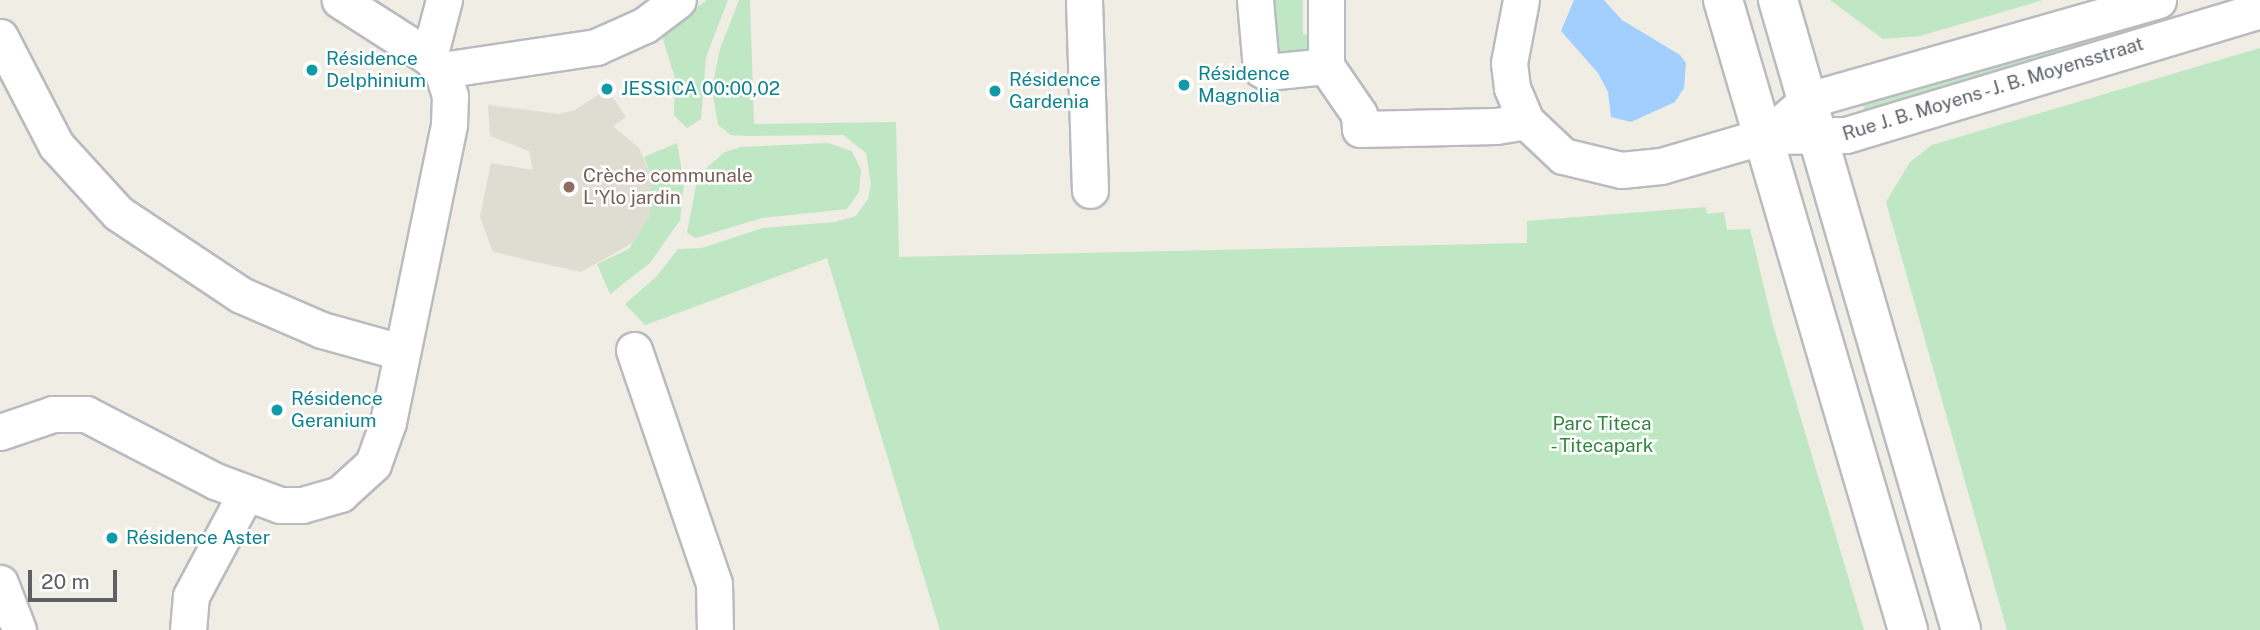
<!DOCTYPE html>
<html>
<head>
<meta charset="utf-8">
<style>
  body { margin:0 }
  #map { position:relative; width:2260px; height:630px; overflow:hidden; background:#efede4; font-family:"Public Sans",sans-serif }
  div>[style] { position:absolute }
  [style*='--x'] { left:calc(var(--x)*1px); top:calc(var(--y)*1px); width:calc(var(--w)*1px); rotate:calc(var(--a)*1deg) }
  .education>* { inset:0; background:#dfdcd2 }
  .green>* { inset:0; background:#bfe7c3 }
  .water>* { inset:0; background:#a3cfff }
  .roads { filter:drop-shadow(2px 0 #b9bbc0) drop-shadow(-2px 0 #b9bbc0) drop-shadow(0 2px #b9bbc0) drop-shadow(0 -2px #b9bbc0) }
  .street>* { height:35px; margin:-17.5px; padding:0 17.5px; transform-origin:17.5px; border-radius:17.5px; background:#fff }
  .secondary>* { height:38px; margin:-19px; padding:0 19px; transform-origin:19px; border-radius:19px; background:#fff }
  .tram>* { height:2px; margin:-1px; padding:0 1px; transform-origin:1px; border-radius:1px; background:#b5b6b6 }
  .dots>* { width:19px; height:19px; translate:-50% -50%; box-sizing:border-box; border:4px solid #fff; border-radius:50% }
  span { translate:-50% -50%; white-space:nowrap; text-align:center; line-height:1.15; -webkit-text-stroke:5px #fff; paint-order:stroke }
  .culture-label { font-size:19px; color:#0d838f }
  .left { translate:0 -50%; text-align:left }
  .street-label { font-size:19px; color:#5c5f65 }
  .education-label { font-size:19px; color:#785e54 }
  .park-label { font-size:19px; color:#32853e }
  .scale { position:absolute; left:28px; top:570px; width:89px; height:32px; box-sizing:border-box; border:4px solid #5c5f65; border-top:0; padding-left:9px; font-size:21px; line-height:24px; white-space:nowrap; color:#5c5f65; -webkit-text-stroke:5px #fff; paint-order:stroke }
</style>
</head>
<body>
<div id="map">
  <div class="education">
    <i style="clip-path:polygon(607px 89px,626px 117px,613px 126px,639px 148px,652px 178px,649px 217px,636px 241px,581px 272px,493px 252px,480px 217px,491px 163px,533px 170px,529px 151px,490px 136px,488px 105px,558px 114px,575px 110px)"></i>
  </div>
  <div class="green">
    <i style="clip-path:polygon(707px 0,728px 0,706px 57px,701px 119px,687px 128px,674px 115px,675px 78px,661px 33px)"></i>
    <i style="clip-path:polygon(739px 0,750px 0,754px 124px,896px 122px,899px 257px,1527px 243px,1527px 221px,1706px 207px,1707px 214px,1724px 212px,1727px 230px,1750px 229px,1773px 325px,1864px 630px,940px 630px,827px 258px,645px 325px,625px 304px,656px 277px,678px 249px,702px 248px,763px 228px,835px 222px,856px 216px,868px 199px,871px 184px,866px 153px,843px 135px,747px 136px,731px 135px,718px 125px,712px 89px,720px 49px)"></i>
    <i style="clip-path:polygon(1274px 0,1303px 0,1303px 34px,1311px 35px,1312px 56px,1278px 64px)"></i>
    <i style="clip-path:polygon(1830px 0,2043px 0,1920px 36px,1883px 39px)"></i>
    <i style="clip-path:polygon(2104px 32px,2106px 43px,1866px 115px,1862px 101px)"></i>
    <i style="clip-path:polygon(2260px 48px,2260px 630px,2007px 630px,1886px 202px,1910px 162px,1932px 145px)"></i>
    <i style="clip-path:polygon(677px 143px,684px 183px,680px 220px,650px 263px,610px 294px,597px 264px,629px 249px,649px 217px,652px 178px,644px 157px)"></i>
    <i style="clip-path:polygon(828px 143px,852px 151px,861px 170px,859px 192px,847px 209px,762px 218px,696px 238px,687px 233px,698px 175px,725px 152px,741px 147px)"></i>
  </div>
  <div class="water">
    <i style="clip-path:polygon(1574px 0,1604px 0,1622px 20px,1680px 55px,1686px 63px,1684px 88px,1675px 102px,1631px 122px,1611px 117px,1608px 92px,1598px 73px,1561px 31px)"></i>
  </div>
  <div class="roads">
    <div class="street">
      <i style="--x:1084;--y:0;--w:190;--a:88.2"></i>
      <i style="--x:1255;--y:0;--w:69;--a:85"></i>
      <i style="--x:1261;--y:69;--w:7;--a:27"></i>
      <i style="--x:1267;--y:72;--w:59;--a:-5.8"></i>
      <i style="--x:1326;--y:0;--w:66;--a:90"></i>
      <i style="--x:1521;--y:0;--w:64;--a:100.8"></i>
      <i style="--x:1509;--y:63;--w:25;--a:83"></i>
      <i style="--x:1512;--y:88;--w:36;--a:67"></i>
      <i style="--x:1526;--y:121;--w:51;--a:43.4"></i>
      <i style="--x:1563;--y:156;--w:60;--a:13.6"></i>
      <i style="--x:1621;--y:170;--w:40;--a:-5.7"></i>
      <i style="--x:1661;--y:166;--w:107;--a:-16.2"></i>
      <i style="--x:1764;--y:136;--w:82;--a:-0.7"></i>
      <i style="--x:1846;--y:135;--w:432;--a:-16.8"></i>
      <i style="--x:0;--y:37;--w:122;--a:62.6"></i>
      <i style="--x:56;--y:145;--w:92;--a:47.6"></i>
      <i style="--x:118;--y:213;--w:148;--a:33.7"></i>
      <i style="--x:241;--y:295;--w:88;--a:23.4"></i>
      <i style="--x:322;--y:330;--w:82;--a:15.6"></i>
      <i style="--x:429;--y:57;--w:59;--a:-75.3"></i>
      <i style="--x:1326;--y:66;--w:58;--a:55.5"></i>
      <i style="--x:1359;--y:114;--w:15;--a:86"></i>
      <i style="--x:1360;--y:129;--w:136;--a:-1.3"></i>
      <i style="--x:1496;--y:126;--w:30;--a:-9"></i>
      <i style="--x:442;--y:70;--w:156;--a:-8.5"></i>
      <i style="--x:596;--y:47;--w:54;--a:-24.2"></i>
      <i style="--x:645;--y:25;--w:41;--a:-37.1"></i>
      <i style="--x:1786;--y:119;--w:29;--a:-41"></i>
      <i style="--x:1808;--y:100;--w:364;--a:-15.9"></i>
      <i style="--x:634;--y:350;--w:247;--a:71.1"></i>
      <i style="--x:714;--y:584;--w:46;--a:88.8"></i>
      <i style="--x:0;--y:432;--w:56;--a:-18.8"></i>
      <i style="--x:53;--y:414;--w:33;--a:0"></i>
      <i style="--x:86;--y:414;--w:145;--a:27.4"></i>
      <i style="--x:215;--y:481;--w:69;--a:20.3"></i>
      <i style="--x:280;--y:505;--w:22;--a:0"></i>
      <i style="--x:302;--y:505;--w:40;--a:-16"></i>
      <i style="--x:340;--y:494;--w:45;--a:-42.3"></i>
      <i style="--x:373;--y:464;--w:45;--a:-70.3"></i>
      <i style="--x:388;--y:422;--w:304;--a:-78.4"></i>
      <i style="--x:449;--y:124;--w:28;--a:-88"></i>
      <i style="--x:450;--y:96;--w:27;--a:-107"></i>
      <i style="--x:442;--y:70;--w:18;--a:-135"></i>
      <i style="--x:429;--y:57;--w:106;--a:-147.4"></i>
      <i style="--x:0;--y:583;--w:50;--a:69"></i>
      <i style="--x:188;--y:630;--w:34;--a:-85"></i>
      <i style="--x:191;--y:596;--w:115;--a:-61.9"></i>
    </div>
    <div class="secondary">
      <i style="--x:1723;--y:0;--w:657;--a:73.64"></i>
      <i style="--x:1778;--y:0;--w:656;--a:73.8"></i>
    </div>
  </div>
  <div class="tram">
    <i style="--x:0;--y:628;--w:2;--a:63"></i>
  </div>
  <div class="dots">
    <i style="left:312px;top:70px;background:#0f9aa8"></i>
    <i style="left:1184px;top:85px;background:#0f9aa8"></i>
    <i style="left:607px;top:89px;background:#0f9aa8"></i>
    <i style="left:995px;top:91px;background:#0f9aa8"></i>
    <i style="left:569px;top:187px;background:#8d6e63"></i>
    <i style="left:277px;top:410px;background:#0f9aa8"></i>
    <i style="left:112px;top:538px;background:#0f9aa8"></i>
  </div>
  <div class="culture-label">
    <span class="left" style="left:326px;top:70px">Résidence<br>Delphinium</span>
    <span class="left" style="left:1198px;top:85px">Résidence<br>Magnolia</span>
    <span class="left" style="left:1009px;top:91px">Résidence<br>Gardenia</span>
    <span class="left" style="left:621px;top:89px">JESSICA 00:00,02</span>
    <span class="left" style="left:291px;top:410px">Résidence<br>Geranium</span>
    <span class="left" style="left:126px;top:538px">Résidence Aster</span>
  </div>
  <div class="street-label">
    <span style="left:1993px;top:89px;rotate:-17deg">Rue J. B. Moyens - J. B. Moyensstraat</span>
  </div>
  <div class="education-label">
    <span class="left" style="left:583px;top:187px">Crèche communale<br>L'Ylo jardin</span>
  </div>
  <div class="park-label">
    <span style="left:1602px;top:435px">Parc Titeca<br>- Titecapark</span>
  </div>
  <div class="scale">20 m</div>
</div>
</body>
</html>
